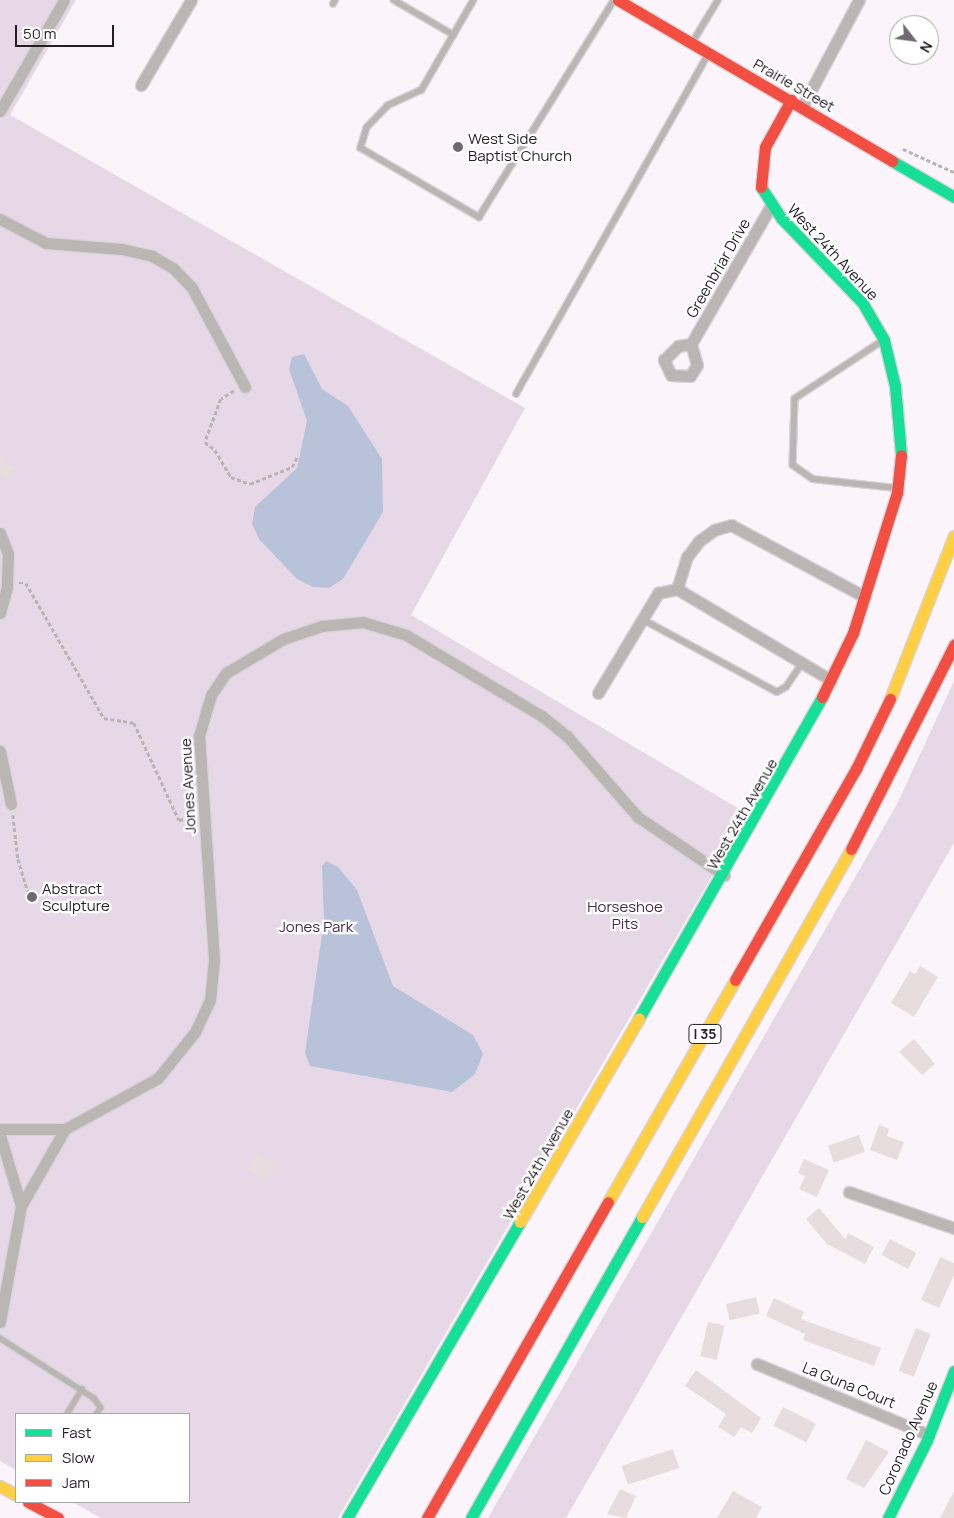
<!DOCTYPE html>
<html>
<head>
<meta charset="utf-8">
<style>
  body { margin:0 }
  #map { position:relative; width:954px; height:1518px; overflow:hidden; background:#fbf5fb; font-family:Manrope,sans-serif }
  div>[style] { position:absolute }
  [style*='--x'] { left:calc(var(--x)*1px); top:calc(var(--y)*1px); width:calc(var(--w)*1px); rotate:calc(var(--a)*1deg) }
  .green>* { inset:0; background:#e7d8e7 }
  .water>* { inset:0; background:#b8c3d9 }
  .building>* { inset:0; background:#e8ddde; transform-origin:0 0 }
  .path>* { height:2.5px; margin-top:-1.25px; transform-origin:0; background:repeating-linear-gradient(90deg,#b8b4b4 0 4px,transparent 0 6.5px) }
  .roads { filter:drop-shadow(1px 0 #d8d3d8) drop-shadow(-1px 0 #d8d3d8) drop-shadow(0 1px #d8d3d8) drop-shadow(0 -1px #d8d3d8) }
  .lane>* { height:5.5px; margin:-2.75px; padding:0 2.75px; transform-origin:2.75px; border-radius:2.75px; background:#bbb6b4 }
  .street>* { height:11px; margin:-5.5px; padding:0 5.5px; transform-origin:5.5px; border-radius:5.5px; background:#bbb6b4 }
  .fast>* { height:11px; margin:-5.5px; padding:0 5.5px; transform-origin:5.5px; border-radius:5.5px; background:#16e098 }
  .slow>* { height:11px; margin:-5.5px; padding:0 5.5px; transform-origin:5.5px; border-radius:5.5px; background:#ffcf43 }
  .jam>* { height:11px; margin:-5.5px; padding:0 5.5px; transform-origin:5.5px; border-radius:5.5px; background:#f24e42 }
  .dots>* { width:14px; height:14px; translate:-50% -50%; box-sizing:border-box; border:2px solid #fff; border-radius:50% }
  span { translate:-50% -50%; white-space:nowrap; text-align:center; line-height:1.15; -webkit-text-stroke:4.5px #fff; paint-order:stroke }
  .shield-label span { padding:1px 4px; background:#fff; border:1px solid; border-radius:4px; -webkit-text-stroke-width:0 }
  .shield-label { font-size:14px; color:#261d27; font-weight:700 }
  .street-label { font-size:15px; color:#261d27 }
  .poi-label { font-size:15px; color:#261d27 }
  .left { translate:0 -50%; text-align:left }
  .park-label { font-size:15px; color:#49264c }
  .legend { position:absolute; left:15px; top:1413px; width:175px; height:90px; box-sizing:border-box; background:#fff; border:1px solid #a8a5a9; margin:0; padding:6px 9px; list-style:none; font-size:15px; color:#261d27 }
  .legend li { display:flex; align-items:center; gap:10px; height:25px }
  .legend b { width:25px; border:1px solid #a8a5a9 }
  .north { position:absolute; left:889px; top:15px; width:50px; height:50px; box-sizing:border-box; background:#fff; border:1px solid #a8a5a9; border-radius:50%; rotate:120deg; font-size:14px; font-weight:700; line-height:20px; text-align:center; color:#261d27 }
  .north::after { content:''; display:block; margin:auto; width:18px; height:22px; background:#716971; clip-path:polygon(50% 0,100% 100%,50% 72%,0 100%) }
  .scale { position:absolute; left:15px; top:25px; width:99px; height:22px; box-sizing:border-box; border:2px solid #261d27; border-top:0; padding-left:6px; font-size:15px; line-height:18px; white-space:nowrap; color:#261d27; -webkit-text-stroke:4px #fff; paint-order:stroke }
</style>
</head>
<body>
<div id="map">
  <div class="green">
    <i style="clip-path:polygon(0 0,76px 0,10px 115px,525px 408px,411px 615px,748px 814px,338px 1518px,101px 1518px,72px 1502px,189px 1502px,189px 1414px,16px 1414px,16px 1470px,0 1461px)"></i>
    <i style="clip-path:polygon(954px 681px,954px 843px,566px 1518px,488px 1518px,897px 804px)"></i>
  </div>
  <div class="water">
    <i style="clip-path:polygon(304px 354px,322px 389px,348px 406px,382px 459px,383px 512px,343px 579px,329px 588px,313px 587px,297px 579px,259px 539px,252px 524px,255px 507px,297px 468px,307px 421px,289px 369px,292px 357px)"></i>
    <i style="clip-path:polygon(326px 861px,338px 867px,357px 890px,393px 986px,473px 1035px,483px 1054px,475px 1074px,452px 1092px,310px 1066px,305px 1053px,324px 920px,322px 866px)"></i>
  </div>
  <div class="building">
    <i style="clip-path:polygon(0 458px,15px 468px,7px 480px,0 476px)"></i>
    <i style="clip-path:polygon(920px 966px,938px 977px,914px 1017px,891px 1003px,910px 971px,915px 974px)"></i>
    <i style="clip-path:polygon(914px 1039px,935px 1064px,922px 1075px,899px 1052px)"></i>
    <i style="clip-path:polygon(879px 1125px,889px 1129px,887px 1136px,904px 1142px,897px 1160px,870px 1150px)"></i>
    <i style="left:859px;top:1135px;width:18px;height:33px;rotate:71deg"></i>
    <i style="left:257px;top:1152px;width:24px;height:19px;rotate:33deg"></i>
    <i style="clip-path:polygon(804px 1159px,829px 1170px,817px 1197px,799px 1189px,805px 1176px,798px 1173px)"></i>
    <i style="clip-path:polygon(819px 1208px,845px 1239px,848px 1233px,874px 1247px,865px 1264px,827px 1244px,806px 1219px)"></i>
    <i style="left:890px;top:1239px;width:30px;height:18px;rotate:28deg"></i>
    <i style="clip-path:polygon(940px 1257px,954px 1263px,954px 1275px,939px 1308px,921px 1300px)"></i>
    <i style="left:756px;top:1297px;width:17px;height:31px;rotate:77deg"></i>
    <i style="clip-path:polygon(774px 1298px,804px 1312px,801px 1319px,881px 1348px,874px 1366px,803px 1340px,805px 1334px,766px 1316px)"></i>
    <i style="left:708px;top:1322px;width:17px;height:35px;rotate:13deg"></i>
    <i style="left:916px;top:1328px;width:16px;height:46px;rotate:22deg"></i>
    <i style="clip-path:polygon(696px 1370px,761px 1418px,752px 1433px,741px 1427px,734px 1437px,718px 1427px,726px 1414px,685px 1386px)"></i>
    <i style="left:783px;top:1407px;width:37px;height:21px;rotate:27deg"></i>
    <i style="clip-path:polygon(866px 1440px,889px 1452px,864px 1488px,846px 1479px)"></i>
    <i style="left:673px;top:1449px;width:20px;height:54px;rotate:72deg"></i>
    <i style="clip-path:polygon(620px 1489px,636px 1496px,626px 1518px,607px 1514px)"></i>
    <i style="clip-path:polygon(733px 1491px,762px 1507px,756px 1518px,717px 1518px)"></i>
    <i style="clip-path:polygon(954px 1491px,954px 1518px,940px 1518px)"></i>
  </div>
  <div class="path">
    <i style="--x:903;--y:149;--w:56;--a:24.3"></i>
    <i style="--x:234;--y:391;--w:15;--a:148"></i>
    <i style="--x:221;--y:399;--w:46;--a:110.4"></i>
    <i style="--x:205;--y:442;--w:13;--a:39"></i>
    <i style="--x:215;--y:450;--w:31;--a:59"></i>
    <i style="--x:231;--y:477;--w:20;--a:20"></i>
    <i style="--x:250;--y:484;--w:45;--a:-22"></i>
    <i style="--x:292;--y:467;--w:11;--a:-63"></i>
    <i style="--x:19;--y:583;--w:7;--a:0"></i>
    <i style="--x:26;--y:583;--w:156;--a:60"></i>
    <i style="--x:104;--y:718;--w:30;--a:9"></i>
    <i style="--x:134;--y:723;--w:107;--a:65.1"></i>
    <i style="--x:179;--y:820;--w:14;--a:-12"></i>
    <i style="--x:13;--y:815;--w:44;--a:83.5"></i>
    <i style="--x:18;--y:859;--w:34;--a:73"></i>
  </div>
  <div class="roads">
    <div class="lane">
      <i style="--x:394;--y:0;--w:69;--a:30.3"></i>
      <i style="--x:474;--y:0;--w:104;--a:120"></i>
      <i style="--x:422;--y:90;--w:38;--a:155"></i>
      <i style="--x:388;--y:106;--w:30;--a:134"></i>
      <i style="--x:367;--y:128;--w:21;--a:107"></i>
      <i style="--x:361;--y:148;--w:137;--a:30.3"></i>
      <i style="--x:479;--y:217;--w:256;--a:-58.1"></i>
      <i style="--x:333;--y:4;--w:4;--a:-63"></i>
      <i style="--x:692;--y:43;--w:50;--a:-58.8"></i>
      <i style="--x:883;--y:341;--w:105;--a:146.6"></i>
      <i style="--x:795;--y:399;--w:66;--a:91.7"></i>
      <i style="--x:793;--y:465;--w:24;--a:35"></i>
      <i style="--x:813;--y:479;--w:83;--a:6.2"></i>
      <i style="--x:516;--y:394;--w:390;--a:-60.5"></i>
      <i style="--x:642;--y:619;--w:153;--a:28.4"></i>
      <i style="--x:777;--y:692;--w:10;--a:-29"></i>
      <i style="--x:786;--y:687;--w:29;--a:-56"></i>
      <i style="--x:0;--y:1338;--w:112;--a:32.6"></i>
      <i style="--x:94;--y:1398;--w:12;--a:55"></i>
      <i style="--x:101;--y:1408;--w:7;--a:124"></i>
      <i style="--x:67;--y:1414;--w:29;--a:-59"></i>
    </div>
    <div class="street">
      <i style="--x:141;--y:85;--w:99;--a:-59.5"></i>
      <i style="--x:802;--y:107;--w:121;--a:-62"></i>
      <i style="--x:0;--y:111;--w:128;--a:-60"></i>
      <i style="--x:0;--y:219;--w:52;--a:27.6"></i>
      <i style="--x:46;--y:243;--w:76;--a:4.5"></i>
      <i style="--x:122;--y:249;--w:31;--a:13"></i>
      <i style="--x:152;--y:256;--w:24;--a:30"></i>
      <i style="--x:173;--y:268;--w:28;--a:46"></i>
      <i style="--x:192;--y:288;--w:112;--a:61.8"></i>
      <i style="--x:691;--y:344;--w:158;--a:-60"></i>
      <i style="--x:691;--y:344;--w:22;--a:74"></i>
      <i style="--x:697;--y:365;--w:13;--a:122"></i>
      <i style="--x:690;--y:376;--w:19;--a:-177"></i>
      <i style="--x:671;--y:375;--w:17;--a:-115"></i>
      <i style="--x:664;--y:360;--w:20;--a:-45"></i>
      <i style="--x:678;--y:346;--w:13;--a:-9"></i>
      <i style="--x:0;--y:533;--w:22;--a:69"></i>
      <i style="--x:8;--y:554;--w:33;--a:92"></i>
      <i style="--x:7;--y:587;--w:27;--a:105"></i>
      <i style="--x:677;--y:589;--w:34;--a:-73"></i>
      <i style="--x:687;--y:557;--w:20;--a:-53"></i>
      <i style="--x:699;--y:541;--w:19;--a:-36"></i>
      <i style="--x:714;--y:530;--w:18;--a:-16"></i>
      <i style="--x:731;--y:525;--w:152;--a:28.2"></i>
      <i style="--x:598;--y:693;--w:117;--a:-59"></i>
      <i style="--x:658;--y:593;--w:19;--a:-12"></i>
      <i style="--x:677;--y:589;--w:179;--a:30.6"></i>
      <i style="--x:0;--y:751;--w:54;--a:78.3"></i>
      <i style="--x:0;--y:1129;--w:65;--a:0"></i>
      <i style="--x:0;--y:1135;--w:74;--a:73.5"></i>
      <i style="--x:21;--y:1206;--w:118;--a:100.3"></i>
      <i style="--x:849;--y:1192;--w:111;--a:18.9"></i>
      <i style="--x:21;--y:1206;--w:89;--a:-60.3"></i>
      <i style="--x:65;--y:1129;--w:106;--a:-28.7"></i>
      <i style="--x:158;--y:1078;--w:59;--a:-51.2"></i>
      <i style="--x:195;--y:1032;--w:35;--a:-65"></i>
      <i style="--x:210;--y:1000;--w:40;--a:-84.3"></i>
      <i style="--x:214;--y:960;--w:225;--a:-93.8"></i>
      <i style="--x:199;--y:736;--w:43;--a:-73.7"></i>
      <i style="--x:211;--y:695;--w:27;--a:-56"></i>
      <i style="--x:226;--y:673;--w:66;--a:-30.8"></i>
      <i style="--x:283;--y:639;--w:41;--a:-18.4"></i>
      <i style="--x:322;--y:626;--w:41;--a:-5.6"></i>
      <i style="--x:363;--y:622;--w:45;--a:16.8"></i>
      <i style="--x:406;--y:635;--w:158;--a:30.8"></i>
      <i style="--x:542;--y:716;--w:32;--a:39"></i>
      <i style="--x:567;--y:736;--w:108;--a:48.8"></i>
      <i style="--x:638;--y:817;--w:104;--a:34"></i>
      <i style="--x:757;--y:1364;--w:186;--a:22.4"></i>
    </div>
    <div class="fast">
      <i style="--x:892;--y:161;--w:72;--a:30.1"></i>
      <i style="--x:761;--y:187;--w:38;--a:57"></i>
      <i style="--x:782;--y:219;--w:115;--a:46.1"></i>
      <i style="--x:862;--y:302;--w:44;--a:59.9"></i>
      <i style="--x:884;--y:340;--w:47;--a:76.6"></i>
      <i style="--x:895;--y:386;--w:69;--a:85"></i>
      <i style="--x:639;--y:1018;--w:369;--a:-60.3"></i>
      <i style="--x:347;--y:1518;--w:343;--a:-59.7"></i>
      <i style="--x:471;--y:1518;--w:346;--a:-60.4"></i>
      <i style="--x:888;--y:1518;--w:87;--a:-63.4"></i>
      <i style="--x:927;--y:1440;--w:74;--a:-68.6"></i>
    </div>
    <div class="slow">
      <i style="--x:890;--y:699;--w:175;--a:-68.6"></i>
      <i style="--x:608;--y:1202;--w:256;--a:-60.2"></i>
      <i style="--x:642;--y:1217;--w:423;--a:-60.4"></i>
      <i style="--x:520;--y:1222;--w:236;--a:-59.7"></i>
      <i style="--x:0;--y:1486;--w:18;--a:29"></i>
    </div>
    <div class="jam">
      <i style="--x:618;--y:0;--w:318;--a:30.4"></i>
      <i style="--x:761;--y:187;--w:40;--a:-84.3"></i>
      <i style="--x:765;--y:147;--w:54;--a:-61"></i>
      <i style="--x:822;--y:697;--w:71;--a:-64.2"></i>
      <i style="--x:853;--y:633;--w:147;--a:-72.6"></i>
      <i style="--x:897;--y:493;--w:38;--a:-84"></i>
      <i style="--x:851;--y:849;--w:229;--a:-63.2"></i>
      <i style="--x:735;--y:980;--w:243;--a:-60.2"></i>
      <i style="--x:856;--y:769;--w:78;--a:-64.1"></i>
      <i style="--x:28;--y:1502;--w:34;--a:28"></i>
      <i style="--x:427;--y:1518;--w:364;--a:-60.2"></i>
    </div>
  </div>
  <div class="dots">
    <i style="left:458px;top:147px;background:#716971"></i>
    <i style="left:32px;top:897px;background:#716971"></i>
  </div>
  <div class="shield-label">
    <span style="left:705px;top:1034px">I 35</span>
  </div>
  <div class="street-label">
    <span style="left:794px;top:85px;rotate:30deg">Prairie Street</span>
    <span style="left:833px;top:252px;rotate:47deg">West 24th Avenue</span>
    <span style="left:718px;top:268px;rotate:-60deg">Greenbriar Drive</span>
    <span style="left:188px;top:786px;rotate:-93deg">Jones Avenue</span>
    <span style="left:742px;top:814px;rotate:-60deg">West 24th Avenue</span>
    <span style="left:538px;top:1164px;rotate:-60deg">West 24th Avenue</span>
    <span style="left:849px;top:1385px;rotate:22deg">La Guna Court</span>
    <span style="left:908px;top:1438px;rotate:-66deg">Coronado Avenue</span>
  </div>
  <div class="poi-label">
    <span class="left" style="left:468px;top:147px">West Side<br>Baptist Church</span>
    <span class="left" style="left:42px;top:897px">Abstract<br>Sculpture</span>
  </div>
  <div class="park-label">
    <span style="left:625px;top:915px">Horseshoe<br>Pits</span>
    <span style="left:316px;top:927px">Jones Park</span>
  </div>
  <ul class="legend">
  <li><b style="height:6px;background:#16e098"></b>Fast</li>
  <li><b style="height:6px;background:#ffcf43"></b>Slow</li>
  <li><b style="height:6px;background:#f24e42"></b>Jam</li>
  </ul>
  <div class="north">N</div>
  <div class="scale">50 m</div>
</div>
</body>
</html>
